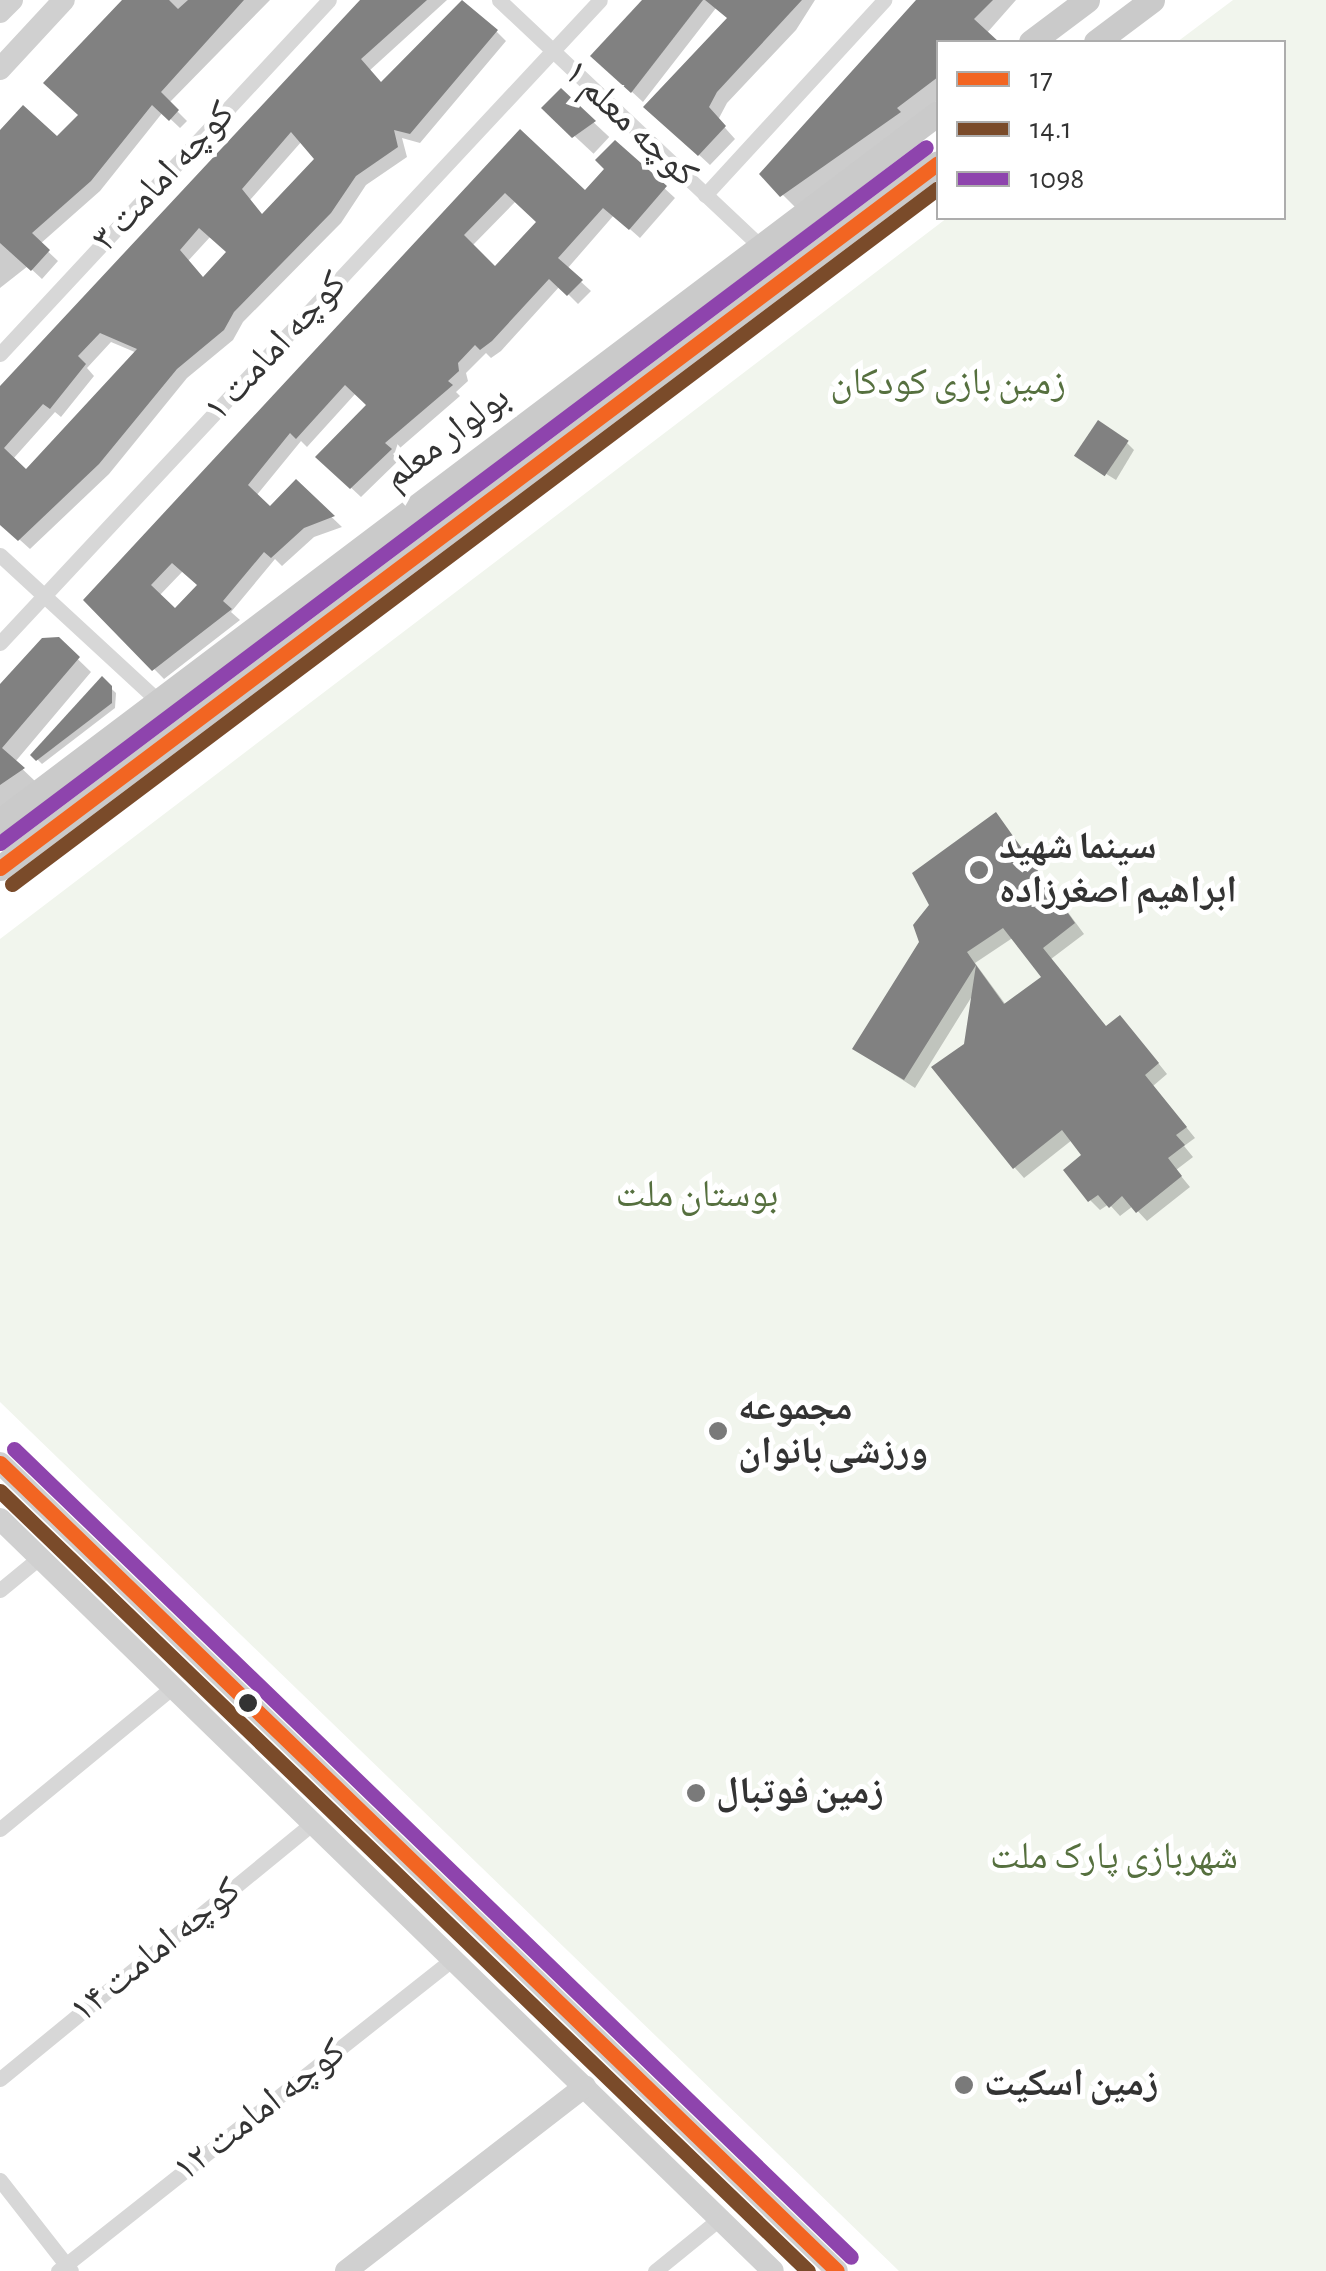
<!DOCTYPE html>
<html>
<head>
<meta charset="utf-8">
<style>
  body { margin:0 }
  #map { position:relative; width:1326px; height:2271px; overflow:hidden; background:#fff; font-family:"Alegreya Sans","Noto Naskh Arabic",sans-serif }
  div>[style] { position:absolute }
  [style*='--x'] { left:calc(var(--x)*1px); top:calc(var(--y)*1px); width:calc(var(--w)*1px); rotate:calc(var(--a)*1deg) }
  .green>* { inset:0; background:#f1f5ed }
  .shadow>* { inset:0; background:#0003; transform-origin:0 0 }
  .building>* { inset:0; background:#818181; transform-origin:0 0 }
  .street>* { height:15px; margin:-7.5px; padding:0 7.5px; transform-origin:7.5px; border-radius:7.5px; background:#d7d7d7 }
  .secondary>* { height:22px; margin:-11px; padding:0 11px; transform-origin:11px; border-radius:11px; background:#d0d0d0 }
  .primary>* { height:25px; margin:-12.5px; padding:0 12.5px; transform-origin:12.5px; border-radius:12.5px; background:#cacaca }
  .bus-1>* { height:15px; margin:-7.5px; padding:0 7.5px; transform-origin:7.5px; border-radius:7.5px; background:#f26522 }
  .bus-2>* { height:15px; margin:-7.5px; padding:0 7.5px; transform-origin:7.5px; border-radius:7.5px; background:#7a4b2a }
  .bus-3>* { height:15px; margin:-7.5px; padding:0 7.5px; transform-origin:7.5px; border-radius:7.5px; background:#8e44ad }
  .dots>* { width:28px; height:28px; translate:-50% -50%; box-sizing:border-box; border:5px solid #fff; border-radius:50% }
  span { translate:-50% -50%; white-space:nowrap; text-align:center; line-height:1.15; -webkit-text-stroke:10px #fff; paint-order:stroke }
  .street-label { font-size:38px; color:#333 }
  .park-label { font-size:38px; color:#56703f }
  .poi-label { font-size:38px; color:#333; font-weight:700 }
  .left { translate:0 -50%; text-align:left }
  .legend { position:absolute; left:936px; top:40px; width:350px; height:180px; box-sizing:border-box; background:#fff; border:2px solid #adadad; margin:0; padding:12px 18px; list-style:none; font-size:30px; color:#333 }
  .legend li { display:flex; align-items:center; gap:20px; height:50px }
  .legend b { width:50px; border:2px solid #adadad }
</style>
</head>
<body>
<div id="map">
  <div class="green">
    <i style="clip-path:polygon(1233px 0,1326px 0,1326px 2271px,899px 2271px,0 1402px,0 939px,947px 218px,1284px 218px,1284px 42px,1177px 42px)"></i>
  </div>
  <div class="shadow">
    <i style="clip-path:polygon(125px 0,270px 0,169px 103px,187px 121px,180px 128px,163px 112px,100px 191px,40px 244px,58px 261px,42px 279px,28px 266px,0 288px,0 134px,57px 140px,81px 115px)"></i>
    <i style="clip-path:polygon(evenodd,365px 0,447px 0,369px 71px,384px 88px,496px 31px,506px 41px,420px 143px,402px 138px,407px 157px,366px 185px,341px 223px,243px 322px,233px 340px,187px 378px,109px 474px,30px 549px,0 522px,0 390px,365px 0,302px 141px,317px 159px,263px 217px,250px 200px,302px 141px,365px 0,211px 236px,229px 252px,204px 280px,188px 261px,211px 236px,365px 0,111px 342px,137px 353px,27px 472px,13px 459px,55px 412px,61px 417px,94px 376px,87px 368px,111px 342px)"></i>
    <i style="clip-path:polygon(645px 0,815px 0,796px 30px,727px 103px,718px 120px,735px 139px,710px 165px,658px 117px,729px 19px,716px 8px,643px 102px,604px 66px)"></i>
    <i style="clip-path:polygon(923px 0,1016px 0,986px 34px,995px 42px,938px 42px,938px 100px,796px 208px,762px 174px)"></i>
    <i style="left:561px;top:92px;width:66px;height:23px;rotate:43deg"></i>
    <i style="clip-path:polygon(evenodd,521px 133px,585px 193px,608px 169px,615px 143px,675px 198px,640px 238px,614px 215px,567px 269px,591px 291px,578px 304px,560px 286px,501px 351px,491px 358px,486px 353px,466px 373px,468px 381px,456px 392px,460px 396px,393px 454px,399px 460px,361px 497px,318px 457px,369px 406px,356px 393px,307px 447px,301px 441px,256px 496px,270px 509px,296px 483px,342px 527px,314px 537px,282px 566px,275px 559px,231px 612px,240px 620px,164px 679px,86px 600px,521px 133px,516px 201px,539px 222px,495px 270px,472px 246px,516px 201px,521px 133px,183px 571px,200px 586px,175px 611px,159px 596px,183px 571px)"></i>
    <i style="clip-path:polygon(1127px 443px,1134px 450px,1116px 480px,1079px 457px)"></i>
    <i style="clip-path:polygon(58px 640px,91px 672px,15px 762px,36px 782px,0 810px,0 686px)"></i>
    <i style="clip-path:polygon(102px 680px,116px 693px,115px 708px,42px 764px,33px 755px)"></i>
    <i style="clip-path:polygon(evenodd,996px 815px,1084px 934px,1051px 959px,1107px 1028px,1130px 1028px,1167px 1074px,1153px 1086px,1195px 1138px,1184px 1146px,1193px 1157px,1176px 1170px,1190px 1187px,1147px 1221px,1133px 1206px,1120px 1216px,1109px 1204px,1100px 1210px,1090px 1200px,1066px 1171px,1085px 1156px,1072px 1140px,1024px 1178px,1015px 1168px,966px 1045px,974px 993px,915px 1088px,855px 1049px,996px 815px,1014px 937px,1045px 978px,1006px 1005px,975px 963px,1014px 937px)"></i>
  </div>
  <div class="building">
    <i style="clip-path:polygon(122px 0,169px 0,178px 9px,188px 0,244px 0,161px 92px,179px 110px,169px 121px,152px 105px,91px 181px,32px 233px,50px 250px,31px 271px,0 243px,0 130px,23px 105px,57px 136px,78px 115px,43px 83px)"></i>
    <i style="clip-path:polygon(evenodd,360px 0,427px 0,361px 59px,381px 82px,462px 0,498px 30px,410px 134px,394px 130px,398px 147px,356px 176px,331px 213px,234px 312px,224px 330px,177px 369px,99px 464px,18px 541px,0 525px,0 386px,360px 0,291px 132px,314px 159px,262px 214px,242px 189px,291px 132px,360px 0,199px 228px,226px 252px,203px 277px,180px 250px,199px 228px,360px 0,100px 333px,137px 349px,26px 469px,4px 448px,43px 404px,50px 409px,86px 364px,78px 356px,100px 333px)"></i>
    <i style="clip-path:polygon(642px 0,703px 0,631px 93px,590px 56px)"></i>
    <i style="clip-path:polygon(705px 0,802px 0,717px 92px,709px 107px,726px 126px,698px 156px,643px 107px,727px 18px)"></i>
    <i style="clip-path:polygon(916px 0,993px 0,974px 19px,999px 42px,938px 42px,938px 77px,897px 108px,901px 112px,780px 197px,759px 174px)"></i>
    <i style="clip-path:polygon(561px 88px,596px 121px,572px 138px,541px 108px)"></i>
    <i style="clip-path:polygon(evenodd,520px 129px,585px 190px,604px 169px,595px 160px,615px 140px,667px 186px,629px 230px,603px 208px,558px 258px,583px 280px,567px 296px,549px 279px,492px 341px,480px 350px,475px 345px,458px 363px,459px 371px,448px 381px,453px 385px,385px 443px,392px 449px,350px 489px,315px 457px,366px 405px,345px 385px,296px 439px,290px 433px,248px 485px,270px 506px,296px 479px,335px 516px,304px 528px,271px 558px,264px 552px,223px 601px,232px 609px,152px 671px,83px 600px,520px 129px,505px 193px,536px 222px,495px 266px,464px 235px,505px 193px,520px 129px,172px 563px,197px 585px,175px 608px,151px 585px,172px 563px)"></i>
    <i style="left:1098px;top:420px;width:37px;height:43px;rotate:34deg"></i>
    <i style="clip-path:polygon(59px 637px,80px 657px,2px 748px,25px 768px,0 785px,0 684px,42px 638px)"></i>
    <i style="clip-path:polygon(102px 676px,112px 686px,112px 703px,36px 761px,30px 755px)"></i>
    <i style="clip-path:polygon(996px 812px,1075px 923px,1043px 948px,1106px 1026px,1120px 1015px,1159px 1063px,1145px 1075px,1187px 1127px,1176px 1135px,1185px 1145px,1168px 1158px,1182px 1176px,1136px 1213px,1122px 1196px,1109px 1208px,1098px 1195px,1088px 1202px,1063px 1170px,1081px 1155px,1062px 1130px,1013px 1169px,931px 1067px,964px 1044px,976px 965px,1004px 1004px,1041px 977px,1003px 928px,967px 952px,976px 965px,904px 1080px,852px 1049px,919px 942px,913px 925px,929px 905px,912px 873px)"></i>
  </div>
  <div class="street">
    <i style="--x:499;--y:0;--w:361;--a:43.3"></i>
    <i style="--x:705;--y:195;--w:265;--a:-47.4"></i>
    <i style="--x:0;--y:354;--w:483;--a:-47.1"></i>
    <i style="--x:0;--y:555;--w:212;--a:42.7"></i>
    <i style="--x:0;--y:643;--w:879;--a:-46.98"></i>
    <i style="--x:0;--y:1590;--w:50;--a:-39.4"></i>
    <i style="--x:0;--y:1829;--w:224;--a:-39.4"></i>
    <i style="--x:0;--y:2079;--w:404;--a:-39.3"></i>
    <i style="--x:0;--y:2180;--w:115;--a:52"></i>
    <i style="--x:58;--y:2271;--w:505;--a:-38.32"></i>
    <i style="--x:655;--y:2271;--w:81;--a:-39"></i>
  </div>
  <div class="secondary">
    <i style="--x:0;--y:12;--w:17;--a:-45"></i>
    <i style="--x:0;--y:69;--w:94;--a:-47.2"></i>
    <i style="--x:0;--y:1463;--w:1163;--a:43.99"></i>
    <i style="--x:0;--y:1519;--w:1078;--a:44.21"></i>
    <i style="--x:346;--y:2271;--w:302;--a:-37.7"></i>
  </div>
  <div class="primary">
    <i style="--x:1031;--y:42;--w:70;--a:-36.9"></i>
    <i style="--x:1096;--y:42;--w:70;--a:-36.9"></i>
    <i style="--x:0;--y:821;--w:1175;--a:-37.05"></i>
    <i style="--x:0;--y:868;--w:1173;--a:-36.93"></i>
  </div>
  <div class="bus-1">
    <i style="--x:0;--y:868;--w:1173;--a:-36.93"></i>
    <i style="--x:0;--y:1463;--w:1163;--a:43.99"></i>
  </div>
  <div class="bus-2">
    <i style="--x:12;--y:884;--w:1158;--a:-36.93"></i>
    <i style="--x:0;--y:1491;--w:1123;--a:43.99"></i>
  </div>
  <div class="bus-3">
    <i style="--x:0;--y:843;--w:1158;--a:-36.93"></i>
    <i style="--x:14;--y:1449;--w:1163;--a:43.99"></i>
  </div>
  <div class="dots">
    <i style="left:979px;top:870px;background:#7a7a7a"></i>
    <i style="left:718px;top:1431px;background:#7a7a7a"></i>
    <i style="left:248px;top:1703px;background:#333"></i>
    <i style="left:696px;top:1793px;background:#7a7a7a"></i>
    <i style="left:964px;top:2085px;background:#7a7a7a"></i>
  </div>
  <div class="street-label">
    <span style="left:630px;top:124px;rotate:43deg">کوچه معلم ۱</span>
    <span style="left:164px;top:177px;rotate:-47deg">کوچه امامت ۳</span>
    <span style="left:276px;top:347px;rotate:-47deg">کوچه امامت ۱</span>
    <span style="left:447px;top:438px;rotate:-37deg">بولوار معلم</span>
    <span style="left:156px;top:1951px;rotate:-39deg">کوچه امامت ۱۴</span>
    <span style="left:260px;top:2111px;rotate:-38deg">کوچه امامت ۱۲</span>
  </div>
  <div class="park-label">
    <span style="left:948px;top:384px">زمین بازی کودکان</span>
    <span style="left:697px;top:1196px">بوستان ملت</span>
    <span style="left:1114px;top:1858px">شهربازی پارک ملت</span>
  </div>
  <div class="poi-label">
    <span class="left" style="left:999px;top:870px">سینما شهید<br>ابراهیم اصغرزاده</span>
    <span class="left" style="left:738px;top:1431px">مجموعه<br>ورزشی بانوان</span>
    <span class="left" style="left:716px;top:1793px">زمین فوتبال</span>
    <span class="left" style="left:984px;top:2085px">زمین اسکیت</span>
  </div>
  <ul class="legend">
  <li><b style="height:12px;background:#f26522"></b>17</li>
  <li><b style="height:12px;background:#7a4b2a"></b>14.1</li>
  <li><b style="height:12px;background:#8e44ad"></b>1098</li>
  </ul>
</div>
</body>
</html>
